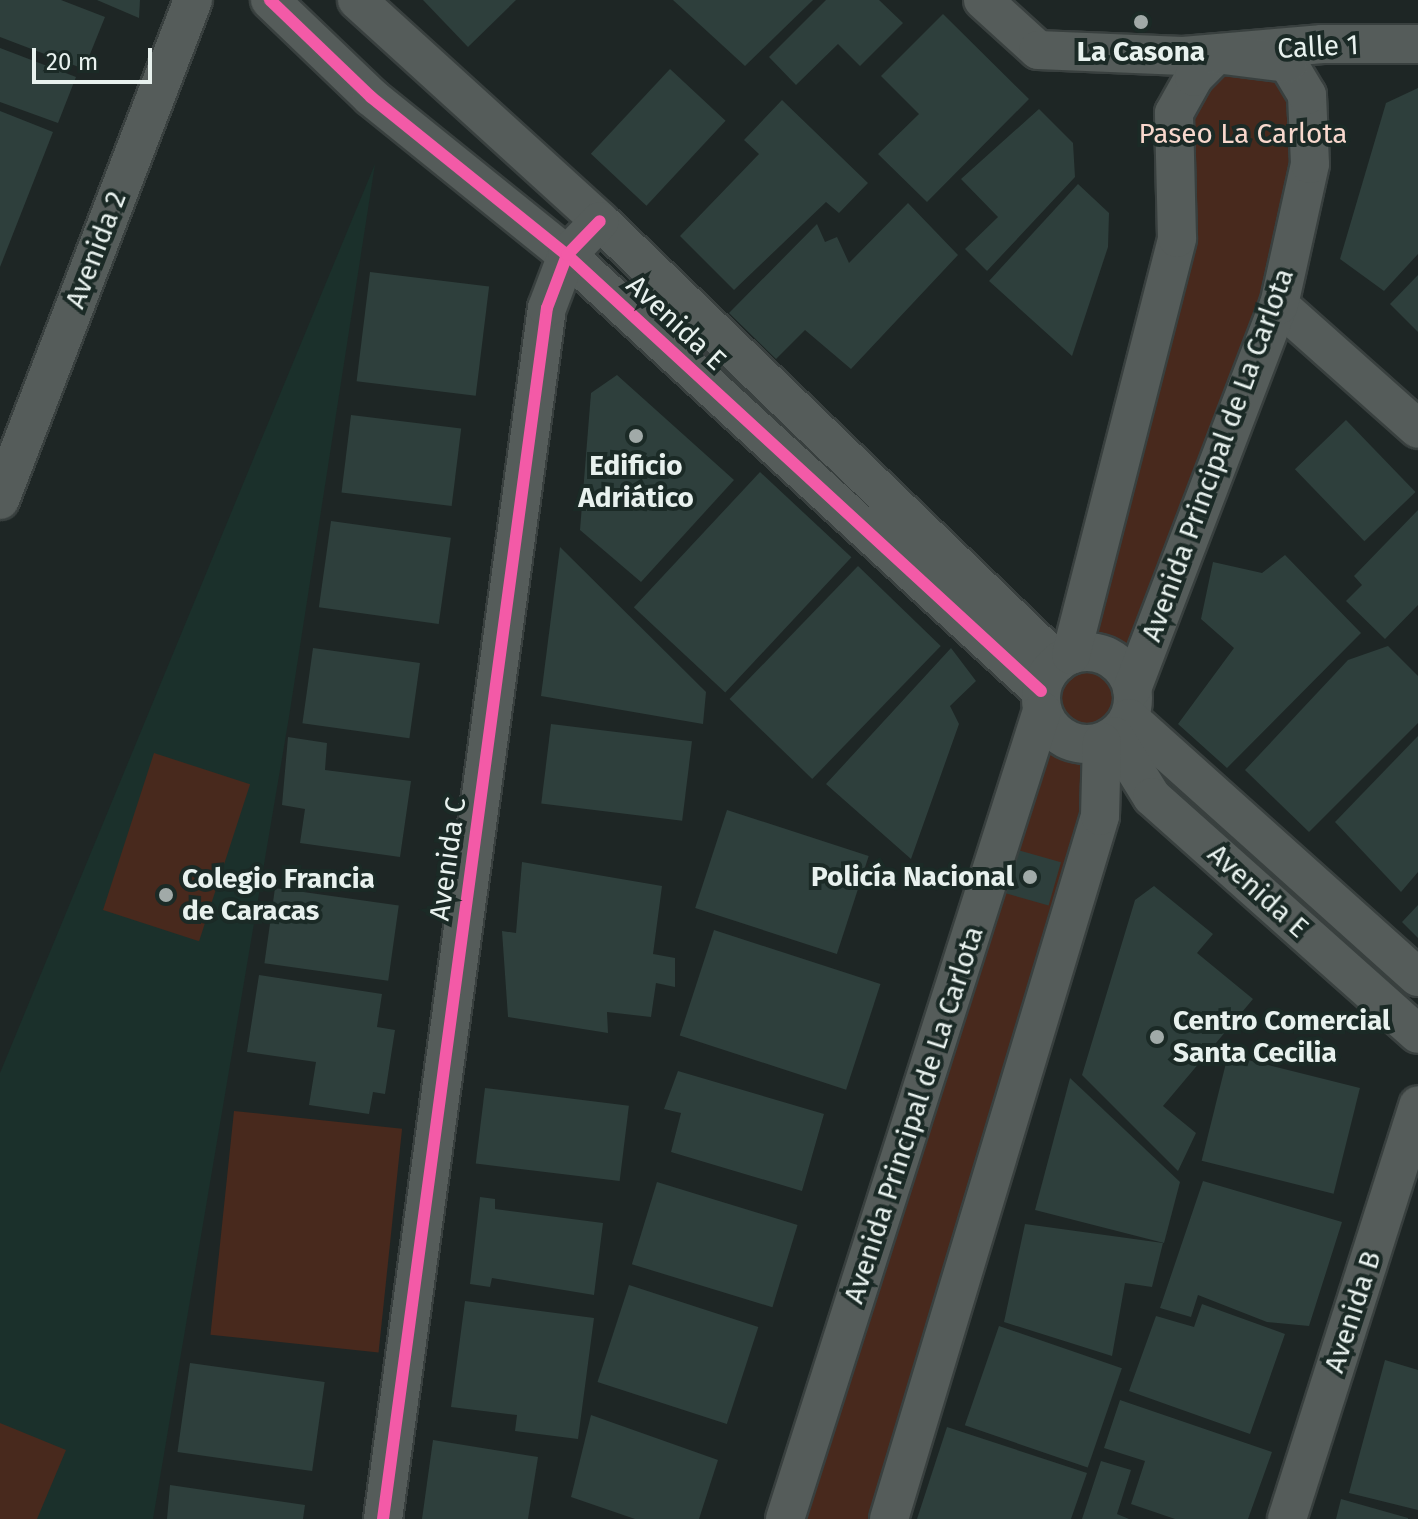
<!DOCTYPE html>
<html>
<head>
<meta charset="utf-8">
<style>
  body { margin:0 }
  #map { position:relative; width:1418px; height:1519px; overflow:hidden; background:#1e2625; font-family:"Fira Sans",sans-serif }
  div>[style] { position:absolute }
  [style*='--x'] { left:calc(var(--x)*1px); top:calc(var(--y)*1px); width:calc(var(--w)*1px); rotate:calc(var(--a)*1deg) }
  .built>* { inset:0; background:#1b302b }
  .green>* { inset:0; background:#48291d; transform-origin:0 0 }
  .building>* { inset:0; background:#2e3f3c; transform-origin:0 0 }
  .roads { filter:drop-shadow(2px 0 #39403f) drop-shadow(-2px 0 #39403f) drop-shadow(0 2px #39403f) drop-shadow(0 -2px #39403f) }
  .street>* { height:38px; margin:-19px; padding:0 19px; transform-origin:19px; border-radius:19px; background:#555c5a }
  .street>.ring { margin:-19px; padding:0; box-sizing:content-box; background:none; border:38px solid #555c5a; border-radius:50% }
  .cycleway>* { height:12px; margin:-6px; padding:0 6px; transform-origin:6px; border-radius:6px; background:#f35aa7 }
  .dots>* { width:22px; height:22px; translate:-50% -50%; box-sizing:border-box; border:4px solid #1b2a26; border-radius:50% }
  span { translate:-50% -50%; white-space:nowrap; text-align:center; line-height:1.15; -webkit-text-stroke:8px #1b2a26; paint-order:stroke }
  .street-label { font-size:28px; color:#e8f1ee }
  .poi-label { font-size:28px; color:#e8f1ee; font-weight:700 }
  .right { translate:-100% -50%; text-align:right }
  .left { translate:0 -50%; text-align:left }
  .park-label { font-size:28px; color:#f8d8cd }
  .scale { position:absolute; left:32px; top:48px; width:120px; height:36px; box-sizing:border-box; border:4px solid #e8f1ee; border-top:0; padding-left:10px; font-size:24px; line-height:28px; white-space:nowrap; color:#e8f1ee; -webkit-text-stroke:6px #1b2a26; paint-order:stroke }
</style>
</head>
<body>
<div id="map">
  <div class="built">
    <i style="clip-path:polygon(375px 164px,289px 717px,153px 1519px,0 1519px,0 1073px)"></i>
  </div>
  <div class="green">
    <i style="clip-path:polygon(1288px 63px,1310px 164px,1132px 688px,889px 1519px,785px 1519px,1062px 659px,1194px 77px)"></i>
    <i style="left:154px;top:753px;width:101px;height:165px;rotate:18deg"></i>
    <i style="left:234px;top:1111px;width:169px;height:225px;rotate:6deg"></i>
    <i style="clip-path:polygon(0 1423px,66px 1450px,37px 1519px,0 1519px)"></i>
  </div>
  <div class="building">
    <i style="clip-path:polygon(0 0,61px 0,105px 17px,84px 69px,0 37px)"></i>
    <i style="clip-path:polygon(97px 0,140px 0,139px 18px)"></i>
    <i style="clip-path:polygon(423px 0,516px 0,468px 47px)"></i>
    <i style="clip-path:polygon(673px 0,813px 0,745px 66px)"></i>
    <i style="clip-path:polygon(826px 0,879px 0,903px 23px,860px 66px,838px 44px,796px 85px,769px 57px)"></i>
    <i style="clip-path:polygon(943px 14px,1029px 99px,927px 202px,878px 154px,919px 114px,881px 76px)"></i>
    <i style="clip-path:polygon(0 48px,76px 77px,58px 123px,0 102px)"></i>
    <i style="left:670px;top:69px;width:76px;height:116px;rotate:43deg"></i>
    <i style="clip-path:polygon(1418px 88px,1418px 254px,1384px 291px,1340px 259px,1386px 103px)"></i>
    <i style="clip-path:polygon(782px 100px,868px 183px,839px 213px,826px 202px,734px 290px,680px 236px,759px 154px,744px 140px)"></i>
    <i style="clip-path:polygon(1039px 109px,1073px 143px,1075px 177px,987px 271px,965px 249px,998px 217px,961px 179px)"></i>
    <i style="clip-path:polygon(0 111px,53px 132px,0 267px)"></i>
    <i style="clip-path:polygon(1078px 184px,1109px 213px,1108px 247px,1072px 356px,989px 281px)"></i>
    <i style="clip-path:polygon(908px 203px,958px 255px,851px 369px,805px 330px,776px 359px,729px 313px,817px 224px,825px 242px,837px 237px,849px 263px)"></i>
    <i style="left:370px;top:272px;width:120px;height:110px;rotate:7deg"></i>
    <i style="clip-path:polygon(1418px 275px,1418px 332px,1390px 304px)"></i>
    <i style="clip-path:polygon(617px 375px,734px 480px,641px 582px,580px 530px,591px 393px)"></i>
    <i style="left:351px;top:415px;width:111px;height:78px;rotate:7deg"></i>
    <i style="left:1346px;top:420px;width:100px;height:71px;rotate:46deg"></i>
    <i style="left:760px;top:472px;width:125px;height:185px;rotate:43deg"></i>
    <i style="clip-path:polygon(1418px 510px,1418px 605px,1385px 639px,1346px 601px,1362px 585px,1354px 576px)"></i>
    <i style="left:331px;top:521px;width:121px;height:87px;rotate:8deg"></i>
    <i style="clip-path:polygon(560px 547px,706px 692px,703px 724px,541px 696px)"></i>
    <i style="clip-path:polygon(1285px 555px,1361px 633px,1227px 768px,1178px 724px,1234px 648px,1201px 619px,1213px 562px,1262px 573px)"></i>
    <i style="left:858px;top:566px;width:115px;height:185px;rotate:44deg"></i>
    <i style="clip-path:polygon(1388px 646px,1418px 676px,1418px 723px,1309px 832px,1245px 770px,1348px 660px)"></i>
    <i style="left:313px;top:648px;width:108px;height:76px;rotate:8deg"></i>
    <i style="clip-path:polygon(951px 648px,976px 681px,950px 706px,959px 724px,911px 859px,826px 784px)"></i>
    <i style="left:551px;top:724px;width:142px;height:80px;rotate:7deg"></i>
    <i style="clip-path:polygon(1418px 736px,1418px 872px,1401px 892px,1335px 822px)"></i>
    <i style="clip-path:polygon(288px 737px,327px 743px,325px 770px,411px 781px,400px 857px,300px 843px,305px 809px,282px 805px)"></i>
    <i style="left:727px;top:810px;width:149px;height:103px;rotate:18deg"></i>
    <i style="left:1011px;top:848px;width:52px;height:45px;rotate:16deg"></i>
    <i style="clip-path:polygon(522px 862px,662px 886px,653px 954px,675px 958px,675px 987px,656px 983px,651px 1017px,607px 1012px,608px 1033px,508px 1017px,502px 931px,516px 933px)"></i>
    <i style="clip-path:polygon(1154px 886px,1213px 934px,1197px 953px,1253px 999px,1163px 1106px,1196px 1133px,1178px 1171px,1082px 1075px,1135px 900px)"></i>
    <i style="left:275px;top:888px;width:125px;height:76px;rotate:8deg"></i>
    <i style="clip-path:polygon(1418px 905px,1418px 938px,1402px 922px)"></i>
    <i style="left:714px;top:930px;width:175px;height:111px;rotate:18deg"></i>
    <i style="clip-path:polygon(259px 975px,382px 994px,377px 1027px,395px 1030px,385px 1094px,373px 1092px,369px 1114px,309px 1105px,316px 1062px,247px 1052px)"></i>
    <i style="left:1228px;top:1055px;width:136px;height:109px;rotate:14deg"></i>
    <i style="clip-path:polygon(678px 1071px,824px 1114px,802px 1191px,671px 1152px,681px 1113px,664px 1109px)"></i>
    <i style="clip-path:polygon(1070px 1078px,1180px 1182px,1164px 1243px,1035px 1210px)"></i>
    <i style="left:485px;top:1088px;width:145px;height:76px;rotate:7deg"></i>
    <i style="clip-path:polygon(1203px 1181px,1342px 1222px,1309px 1326px,1267px 1322px,1198px 1295px,1191px 1317px,1160px 1308px)"></i>
    <i style="left:657px;top:1182px;width:147px;height:86px;rotate:17deg"></i>
    <i style="clip-path:polygon(480px 1197px,495px 1199px,495px 1209px,603px 1223px,594px 1295px,492px 1278px,490px 1287px,470px 1284px)"></i>
    <i style="clip-path:polygon(1025px 1224px,1163px 1243px,1152px 1287px,1125px 1283px,1112px 1356px,1004px 1322px)"></i>
    <i style="left:629px;top:1285px;width:136px;height:102px;rotate:18deg"></i>
    <i style="clip-path:polygon(465px 1301px,594px 1318px,578px 1439px,515px 1431px,517px 1415px,451px 1407px)"></i>
    <i style="clip-path:polygon(1202px 1304px,1285px 1334px,1250px 1434px,1129px 1391px,1156px 1316px,1194px 1327px)"></i>
    <i style="left:999px;top:1326px;width:130px;height:105px;rotate:19deg"></i>
    <i style="clip-path:polygon(1385px 1360px,1418px 1370px,1418px 1510px,1349px 1493px)"></i>
    <i style="left:190px;top:1363px;width:136px;height:90px;rotate:8deg"></i>
    <i style="clip-path:polygon(1120px 1400px,1272px 1452px,1248px 1519px,1175px 1519px,1131px 1504px,1145px 1461px,1104px 1448px)"></i>
    <i style="clip-path:polygon(591px 1415px,718px 1460px,699px 1519px,635px 1519px,571px 1497px)"></i>
    <i style="clip-path:polygon(947px 1427px,1087px 1473px,1071px 1519px,917px 1519px)"></i>
    <i style="clip-path:polygon(433px 1440px,538px 1457px,528px 1519px,422px 1519px)"></i>
    <i style="clip-path:polygon(1101px 1461px,1131px 1470px,1117px 1514px,1129px 1519px,1082px 1519px)"></i>
    <i style="clip-path:polygon(170px 1485px,305px 1505px,303px 1519px,167px 1519px)"></i>
    <i style="clip-path:polygon(1341px 1499px,1408px 1518px,1408px 1519px,1336px 1519px)"></i>
  </div>
  <div class="roads">
    <div class="street">
      <i style="--x:270;--y:0;--w:140;--a:43.8"></i>
      <i style="--x:371;--y:97;--w:252;--a:38.9"></i>
      <i style="--x:567;--y:255;--w:644;--a:42.61"></i>
      <i style="--x:357;--y:0;--w:328;--a:42.3"></i>
      <i style="--x:600;--y:221;--w:636;--a:43.92"></i>
      <i style="--x:983;--y:0;--w:74;--a:42.3"></i>
      <i style="--x:1038;--y:50;--w:145;--a:2.4"></i>
      <i style="--x:1183;--y:56;--w:140;--a:-4.9"></i>
      <i style="--x:1322;--y:44;--w:96;--a:0"></i>
      <i style="--x:1279;--y:305;--w:186;--a:41.7"></i>
      <i style="--x:0;--y:500;--w:536;--a:-68.89"></i>
      <i class="ring" style="left:1041px;top:652px;width:54px;height:54px"></i>
      <i style="--x:1071;--y:655;--w:430;--a:-75.7"></i>
      <i style="--x:1177;--y:238;--w:125;--a:-91.4"></i>
      <i style="--x:1174;--y:113;--w:41;--a:-60.9"></i>
      <i style="--x:1194;--y:77;--w:33;--a:-45"></i>
      <i style="--x:1132;--y:689;--w:411;--a:-69.1"></i>
      <i style="--x:1279;--y:305;--w:144;--a:-77.6"></i>
      <i style="--x:1310;--y:164;--w:69;--a:-92.5"></i>
      <i style="--x:1307;--y:95;--w:37;--a:-121"></i>
      <i style="--x:1288;--y:63;--w:72;--a:-172.8"></i>
      <i style="--x:1129;--y:718;--w:388;--a:41.9"></i>
      <i style="--x:1114;--y:736;--w:72;--a:58.1"></i>
      <i style="--x:1152;--y:797;--w:356;--a:41.7"></i>
      <i style="--x:383;--y:1519;--w:1222;--a:-82.29"></i>
      <i style="--x:547;--y:308;--w:57;--a:-69.3"></i>
      <i style="--x:567;--y:255;--w:47;--a:-45.9"></i>
      <i style="--x:785;--y:1519;--w:848;--a:-72.36"></i>
      <i style="--x:889;--y:1519;--w:734;--a:-73.29"></i>
      <i style="--x:1100;--y:816;--w:74;--a:-88.5"></i>
      <i style="--x:1287;--y:1519;--w:434;--a:-72.4"></i>
    </div>
  </div>
  <div class="cycleway">
    <i style="--x:270;--y:0;--w:140;--a:43.8"></i>
    <i style="--x:371;--y:97;--w:252;--a:38.9"></i>
    <i style="--x:567;--y:255;--w:644;--a:42.61"></i>
    <i style="--x:383;--y:1519;--w:1222;--a:-82.29"></i>
    <i style="--x:547;--y:308;--w:57;--a:-69.3"></i>
    <i style="--x:567;--y:255;--w:47;--a:-45.9"></i>
  </div>
  <div class="dots">
    <i style="left:1141px;top:22px;background:#a1aaa8"></i>
    <i style="left:636px;top:436px;background:#a1aaa8"></i>
    <i style="left:1030px;top:877px;background:#a1aaa8"></i>
    <i style="left:166px;top:895px;background:#a1aaa8"></i>
    <i style="left:1157px;top:1037px;background:#a1aaa8"></i>
  </div>
  <div class="street-label">
    <span style="left:1318px;top:47px;rotate:-3deg">Calle 1</span>
    <span style="left:96px;top:250px;rotate:-69deg">Avenida 2</span>
    <span style="left:676px;top:323px;rotate:43deg">Avenida E</span>
    <span style="left:1218px;top:455px;rotate:-70deg">Avenida Principal de La Carlota</span>
    <span style="left:448px;top:859px;rotate:-82deg">Avenida C</span>
    <span style="left:1258px;top:891px;rotate:42deg">Avenida E</span>
    <span style="left:914px;top:1115px;rotate:-72deg">Avenida Principal de La Carlota</span>
    <span style="left:1353px;top:1312px;rotate:-72deg">Avenida B</span>
  </div>
  <div class="poi-label">
    <span style="left:1141px;top:52px">La Casona</span>
    <span style="left:636px;top:482px">Edificio<br>Adriático</span>
    <span class="right" style="left:1014px;top:877px">Policía Nacional</span>
    <span class="left" style="left:182px;top:895px">Colegio Francia<br>de Caracas</span>
    <span class="left" style="left:1173px;top:1037px">Centro Comercial<br>Santa Cecilia</span>
  </div>
  <div class="park-label">
    <span style="left:1243px;top:134px">Paseo La Carlota</span>
  </div>
  <div class="scale">20 m</div>
</div>
</body>
</html>
